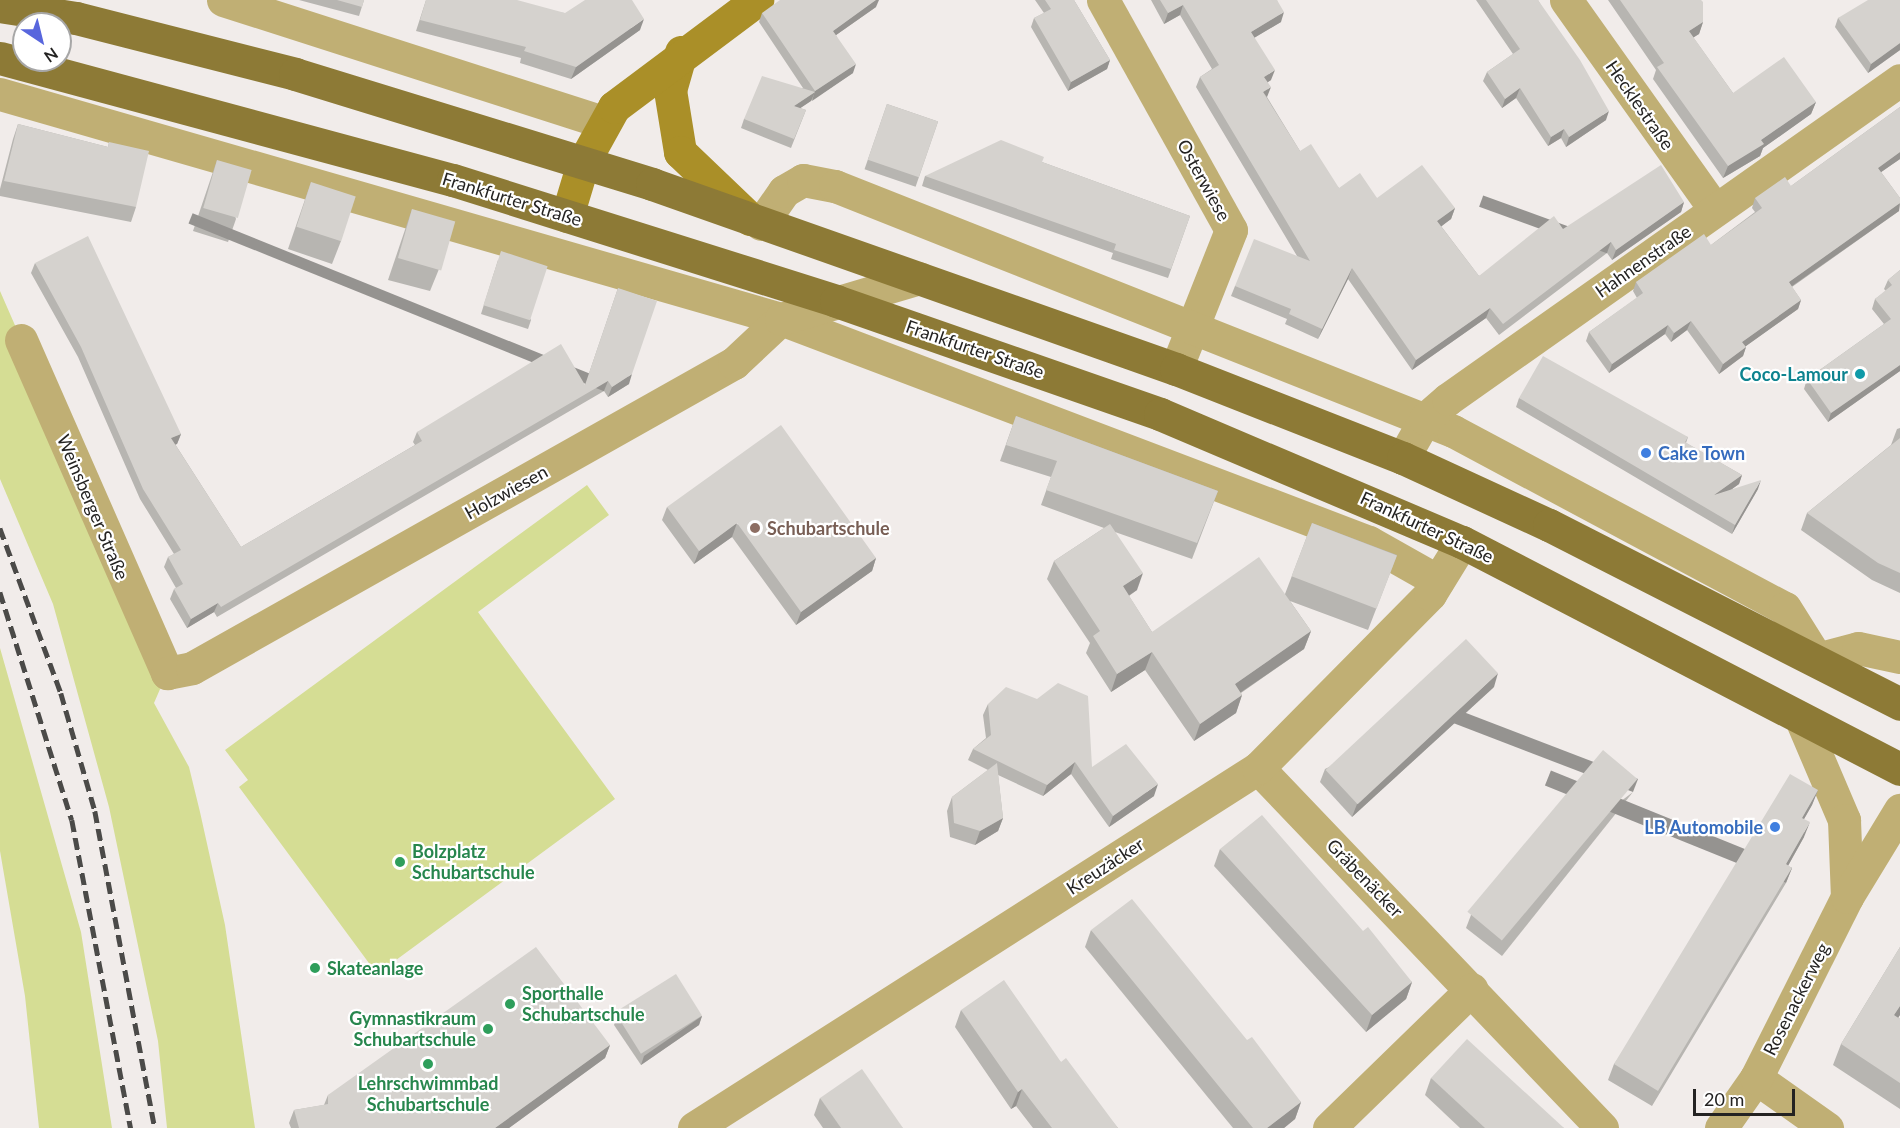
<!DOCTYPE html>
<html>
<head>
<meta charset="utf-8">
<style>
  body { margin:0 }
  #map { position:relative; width:1900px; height:1128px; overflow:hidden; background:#f1ecea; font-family:Lato,sans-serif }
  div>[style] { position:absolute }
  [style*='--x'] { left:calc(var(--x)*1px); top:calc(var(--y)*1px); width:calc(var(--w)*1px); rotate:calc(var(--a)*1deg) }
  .green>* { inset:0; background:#d5dd94 }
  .minor>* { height:33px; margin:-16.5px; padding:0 16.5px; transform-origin:16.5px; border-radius:16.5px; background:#c0af74 }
  .secondary>* { height:33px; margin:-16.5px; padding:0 16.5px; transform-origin:16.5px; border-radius:16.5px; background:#aa8f28 }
  .primary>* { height:33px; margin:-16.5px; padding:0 16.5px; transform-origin:16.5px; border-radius:16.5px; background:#8d7a36 }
  .rail>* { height:4.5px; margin-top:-2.25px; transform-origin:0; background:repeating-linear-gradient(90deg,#4b4a48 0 12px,transparent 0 18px) }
  .wall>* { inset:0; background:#b7b5b1; transform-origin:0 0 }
  .shaded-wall>* { inset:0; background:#959390; transform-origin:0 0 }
  .building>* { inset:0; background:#d5d2ce; transform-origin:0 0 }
  .dots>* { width:16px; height:16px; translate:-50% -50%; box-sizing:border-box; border:3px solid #fff; border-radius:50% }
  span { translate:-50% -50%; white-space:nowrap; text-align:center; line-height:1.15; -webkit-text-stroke:4.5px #fff; paint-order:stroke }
  .street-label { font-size:18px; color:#242322 }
  .culture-label { font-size:18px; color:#0d838f; font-weight:700 }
  .right { translate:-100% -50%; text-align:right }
  .shop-label { font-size:18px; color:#366cbe; font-weight:700 }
  .left { translate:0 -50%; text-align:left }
  .education-label { font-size:18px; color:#785e54; font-weight:700 }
  .leisure-label { font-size:18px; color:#27864d; font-weight:700 }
  .north { position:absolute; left:12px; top:12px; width:60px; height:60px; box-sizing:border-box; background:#fff; border:2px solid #a7a7a7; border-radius:50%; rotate:145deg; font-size:16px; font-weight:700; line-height:24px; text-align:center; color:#242322 }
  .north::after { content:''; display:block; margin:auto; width:21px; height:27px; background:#5866dd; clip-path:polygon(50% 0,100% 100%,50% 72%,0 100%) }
  .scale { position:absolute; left:1693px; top:1089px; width:102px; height:27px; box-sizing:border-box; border:3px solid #242322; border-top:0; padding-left:8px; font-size:18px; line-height:21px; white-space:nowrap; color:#242322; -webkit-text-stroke:4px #fff; paint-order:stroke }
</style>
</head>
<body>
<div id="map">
  <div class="green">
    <i style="clip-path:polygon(0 291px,167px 673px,154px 703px,189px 767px,200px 812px,225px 925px,255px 1128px,167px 1128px,158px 1041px,109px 807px,53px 604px,0 479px)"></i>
    <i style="clip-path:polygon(587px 485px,609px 515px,478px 612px,615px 799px,377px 974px,239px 787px,248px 780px,225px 750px)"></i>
    <i style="clip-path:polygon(0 648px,81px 932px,112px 1128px,39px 1128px,25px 996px,0 851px)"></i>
  </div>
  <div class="minor">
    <i style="--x:223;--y:0;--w:399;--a:17.8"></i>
    <i style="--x:1103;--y:0;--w:263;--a:60.9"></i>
    <i style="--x:1231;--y:230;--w:149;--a:111.6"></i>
    <i style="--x:1566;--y:0;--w:257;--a:54.6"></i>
    <i style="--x:0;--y:94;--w:813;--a:16.07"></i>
    <i style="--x:781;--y:319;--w:629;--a:20.77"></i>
    <i style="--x:1369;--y:542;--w:79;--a:29.5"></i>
    <i style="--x:761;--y:224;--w:40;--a:-55.1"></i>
    <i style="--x:784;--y:191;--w:22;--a:-30"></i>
    <i style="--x:803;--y:180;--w:33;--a:11"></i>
    <i style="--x:835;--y:186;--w:665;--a:21.63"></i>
    <i style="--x:1453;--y:431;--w:376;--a:28.1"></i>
    <i style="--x:1785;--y:608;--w:60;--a:57.9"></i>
    <i style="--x:1817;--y:659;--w:42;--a:-15"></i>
    <i style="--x:1858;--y:648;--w:43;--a:12.1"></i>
    <i style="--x:21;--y:340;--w:364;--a:66.3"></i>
    <i style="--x:167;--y:673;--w:25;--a:-11"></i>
    <i style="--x:192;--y:668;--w:622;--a:-29.37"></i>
    <i style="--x:734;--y:363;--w:64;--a:-43.1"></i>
    <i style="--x:781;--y:319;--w:144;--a:-16.5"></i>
    <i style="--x:1403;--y:458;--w:45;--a:-60.6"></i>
    <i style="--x:1425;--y:419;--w:30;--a:-41"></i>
    <i style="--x:1448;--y:399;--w:553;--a:-35.21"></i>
    <i style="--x:1801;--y:719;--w:110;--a:66.9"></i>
    <i style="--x:1844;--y:820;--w:77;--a:87.8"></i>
    <i style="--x:1258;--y:768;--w:498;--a:46.3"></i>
    <i style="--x:1756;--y:1078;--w:87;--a:35.2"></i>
    <i style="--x:694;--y:1128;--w:669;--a:-32.55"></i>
    <i style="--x:1258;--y:768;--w:245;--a:-45.3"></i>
    <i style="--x:1430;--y:594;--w:61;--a:-58.4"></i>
    <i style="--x:1329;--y:1128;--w:199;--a:-44.2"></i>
    <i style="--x:1721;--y:1128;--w:61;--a:-55"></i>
    <i style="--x:1756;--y:1078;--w:203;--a:-63.3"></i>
    <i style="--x:1847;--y:897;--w:102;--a:-58.7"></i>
  </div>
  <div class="secondary">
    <i style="--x:681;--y:52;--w:40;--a:106"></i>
    <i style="--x:670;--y:90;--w:63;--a:80.8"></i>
    <i style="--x:680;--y:152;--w:97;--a:43.7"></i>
    <i style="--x:567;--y:216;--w:55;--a:-73.2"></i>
    <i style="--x:583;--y:163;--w:64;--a:-61"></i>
    <i style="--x:614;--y:107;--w:179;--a:-36.8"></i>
  </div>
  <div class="primary">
    <i style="--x:0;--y:6;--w:77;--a:9"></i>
    <i style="--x:76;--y:18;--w:226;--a:14.3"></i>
    <i style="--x:295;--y:74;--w:374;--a:17.1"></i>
    <i style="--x:652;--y:184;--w:556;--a:19.45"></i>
    <i style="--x:1176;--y:369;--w:244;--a:21.4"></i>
    <i style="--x:1403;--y:458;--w:161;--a:24.7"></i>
    <i style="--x:1549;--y:525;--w:394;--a:27"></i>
    <i style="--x:0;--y:58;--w:469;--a:15.1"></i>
    <i style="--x:453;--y:180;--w:402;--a:17.5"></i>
    <i style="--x:836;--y:301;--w:343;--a:19.2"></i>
    <i style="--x:1160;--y:414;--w:328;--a:23"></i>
    <i style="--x:1462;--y:542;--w:493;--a:27.4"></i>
  </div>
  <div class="rail">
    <i style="--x:0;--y:528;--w:176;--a:69.7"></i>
    <i style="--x:61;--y:693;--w:123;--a:73.9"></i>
    <i style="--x:95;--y:811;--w:323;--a:79.3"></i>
    <i style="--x:0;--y:592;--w:239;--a:72.5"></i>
    <i style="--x:72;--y:820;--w:314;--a:79.2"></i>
  </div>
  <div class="wall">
    <i style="clip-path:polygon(299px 0,364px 0,359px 16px)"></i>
    <i style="clip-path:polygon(426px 0,565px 13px,640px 30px,571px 79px,520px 63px,521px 58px,416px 31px)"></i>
    <i style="clip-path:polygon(1035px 0,1074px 0,1110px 60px,1107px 69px,1068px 91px,1031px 27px,1034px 18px,1044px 13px)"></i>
    <i style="clip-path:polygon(1151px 0,1277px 0,1281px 22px,1254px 38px,1271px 80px,1268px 82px,1267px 97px,1300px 151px,1339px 188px,1377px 198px,1455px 208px,1451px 219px,1441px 226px,1479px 276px,1563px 229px,1684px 202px,1681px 212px,1612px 260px,1607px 253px,1499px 335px,1486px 318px,1412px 370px,1348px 279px,1318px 339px,1285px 324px,1287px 319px,1231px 296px,1235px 286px,1297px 256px,1196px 87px,1200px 77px,1212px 69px,1180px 15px,1164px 24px)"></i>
    <i style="clip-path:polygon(1476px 0,1538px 0,1606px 120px,1566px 147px,1561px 138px,1548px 146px,1516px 98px,1502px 108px,1483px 81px,1487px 72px,1513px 54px)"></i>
    <i style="clip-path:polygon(1608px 0,1701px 0,1703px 22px,1699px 34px,1693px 37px,1733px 93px,1816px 102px,1811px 114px,1763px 148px,1760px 156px,1723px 178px,1653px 79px,1656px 70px)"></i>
    <i style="clip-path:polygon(1900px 0,1900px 50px,1868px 73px,1835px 27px,1838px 18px)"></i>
    <i style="clip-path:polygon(876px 7px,836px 35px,853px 73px,800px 108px,806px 110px,791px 148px,741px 128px,744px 119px,803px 88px,759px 22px,762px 13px)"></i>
    <i style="left:887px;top:104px;width:54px;height:69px;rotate:19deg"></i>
    <i style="clip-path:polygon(1900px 107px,1900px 159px,1881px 172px,1900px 198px,1899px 211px,1792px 287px,1801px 300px,1798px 309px,1746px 346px,1746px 347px,1743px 356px,1719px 374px,1687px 330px,1671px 342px,1665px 334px,1609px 373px,1586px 341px,1589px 332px,1637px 298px,1633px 291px,1636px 282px,1711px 245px,1755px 212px,1752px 208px,1755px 198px,1791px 186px)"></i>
    <i style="clip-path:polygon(18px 124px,108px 147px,109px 142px,136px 207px,131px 222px,0 196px,0 189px,13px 139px)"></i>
    <i style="clip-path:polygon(217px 160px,236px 219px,228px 242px,193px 231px)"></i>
    <i style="clip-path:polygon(1042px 162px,1190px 216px,1168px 278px,1111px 259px,1113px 253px,922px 186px,925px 176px)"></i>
    <i style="clip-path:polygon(311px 182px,341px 241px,332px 264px,288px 249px)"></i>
    <i style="clip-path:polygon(412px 209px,439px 269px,430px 291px,388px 280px)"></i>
    <i style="clip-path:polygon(498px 260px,531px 320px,528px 329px,481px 314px)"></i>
    <i style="clip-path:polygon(35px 263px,181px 434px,177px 444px,175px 444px,241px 547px,415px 445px,413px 442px,417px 432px,585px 385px,618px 288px,629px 384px,608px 397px,604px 391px,217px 617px,214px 612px,187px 628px,170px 599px,174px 589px,176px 588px,164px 567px,168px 557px,174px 554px,140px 499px,78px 357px,31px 273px)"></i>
    <i style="clip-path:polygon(1900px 270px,1900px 371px,1828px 422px,1804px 389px,1807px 379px,1884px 324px,1872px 309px,1875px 299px,1886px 291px,1884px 289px,1888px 280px)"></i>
    <i style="clip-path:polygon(1519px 398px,1688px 437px,1686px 443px,1742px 475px,1739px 484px,1732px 489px,1758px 489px,1732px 534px,1516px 407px)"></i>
    <i style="clip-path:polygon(1016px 416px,1218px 491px,1192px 559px,1115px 532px,1137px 590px,1129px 596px,1152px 632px,1285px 594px,1312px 523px,1397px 555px,1368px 630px,1290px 601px,1311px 631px,1304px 649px,1241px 693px,1242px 695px,1236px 713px,1194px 741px,1145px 670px,1111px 692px,1086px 653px,1090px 643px,1047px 579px,1054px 561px,1104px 528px,1041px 505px,1051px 477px,1000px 461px)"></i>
    <i style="clip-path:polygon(1900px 428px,1900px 593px,1872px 580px,1801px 530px,1807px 513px,1891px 445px,1897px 429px)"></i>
    <i style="clip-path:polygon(667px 507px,876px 558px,872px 571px,796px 625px,732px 537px,694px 564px,662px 520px)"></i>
    <i style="clip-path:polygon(1494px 687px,1352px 817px,1320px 782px,1325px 769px)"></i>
    <i style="clip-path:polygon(988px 704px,1092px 767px,1154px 796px,1109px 827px,1071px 774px,1043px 796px,998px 775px,1003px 818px,998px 831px,975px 845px,950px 837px,947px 811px,952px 797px,988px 770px,968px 760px,973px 749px,986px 738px,983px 715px)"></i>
    <i style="clip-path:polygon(1818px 790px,1812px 805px,1804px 819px,1804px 837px,1788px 866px,1792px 868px,1786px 883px,1652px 1106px,1608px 1080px,1614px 1064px)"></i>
    <i style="clip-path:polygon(1633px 792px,1502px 956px,1466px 928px,1471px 915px)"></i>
    <i style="clip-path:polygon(1220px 849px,1412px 982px,1406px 999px,1366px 1032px,1214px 866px)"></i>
    <i style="clip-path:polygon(1091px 930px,1301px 1102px,1295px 1119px,1284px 1128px,1233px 1128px,1085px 947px)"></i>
    <i style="clip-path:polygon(1900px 947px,1900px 1015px,1898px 1017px,1900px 1019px,1900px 1109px,1833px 1065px,1841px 1044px)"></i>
    <i style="clip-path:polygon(961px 1010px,1061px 1062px,1118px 1128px,1033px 1128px,1016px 1106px,1011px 1109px,955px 1027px)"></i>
    <i style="clip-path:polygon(617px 1016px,702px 1016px,699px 1025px,641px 1065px,614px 1025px)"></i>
    <i style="clip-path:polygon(610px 1045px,605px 1058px,509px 1128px,291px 1128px,289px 1123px,294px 1110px,324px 1105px,328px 1095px)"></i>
    <i style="clip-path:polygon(1431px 1078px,1564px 1128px,1460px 1128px,1425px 1095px)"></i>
    <i style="clip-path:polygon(820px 1098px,903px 1128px,823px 1128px,814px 1115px)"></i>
  </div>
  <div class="shaded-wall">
    <i style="clip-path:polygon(875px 0,879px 0,876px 7px,829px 40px,833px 31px)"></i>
    <i style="clip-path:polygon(1183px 5px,1180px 15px,1164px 24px,1168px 13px)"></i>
    <i style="clip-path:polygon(1284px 12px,1281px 22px,1247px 42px,1251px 32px)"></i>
    <i style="clip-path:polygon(644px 19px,640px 30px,571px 79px,576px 67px)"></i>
    <i style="clip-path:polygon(1703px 22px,1699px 34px,1685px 43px,1689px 31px)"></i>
    <i style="clip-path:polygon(1900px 43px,1900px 50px,1868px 73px,1871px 64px)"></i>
    <i style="clip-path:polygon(1110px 60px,1107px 69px,1068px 91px,1071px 82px)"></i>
    <i style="clip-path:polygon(856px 64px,853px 73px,812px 101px,815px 91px)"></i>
    <i style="clip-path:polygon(1275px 70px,1271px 80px,1260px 87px,1264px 77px)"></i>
    <i style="clip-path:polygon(1271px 87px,1267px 97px,1263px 92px)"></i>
    <i style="clip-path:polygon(1520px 88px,1516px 98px,1502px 108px,1505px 99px)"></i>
    <i style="clip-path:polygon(815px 92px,811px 101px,790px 115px,794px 106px)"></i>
    <i style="clip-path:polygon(1816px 102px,1811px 114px,1763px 148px,1760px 156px,1723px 178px,1728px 166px,1761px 140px)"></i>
    <i style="clip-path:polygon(1609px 111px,1606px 120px,1566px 147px,1569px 137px)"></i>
    <i style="clip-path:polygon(1564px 129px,1561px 138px,1548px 146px,1551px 137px)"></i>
    <i style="clip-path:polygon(1900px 152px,1900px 159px,1874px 177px,1878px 168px)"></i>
    <i style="clip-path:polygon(1684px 202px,1681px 212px,1612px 260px,1616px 250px)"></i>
    <i style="clip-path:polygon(1900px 203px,1899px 211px,1785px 291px,1789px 282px)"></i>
    <i style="clip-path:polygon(1455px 208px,1451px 219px,1434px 232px,1437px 221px)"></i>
    <i style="left:1611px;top:242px;width:12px;height:136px;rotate:110deg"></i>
    <i style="clip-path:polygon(1352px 268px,1348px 279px,1318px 339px,1322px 329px)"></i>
    <i style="clip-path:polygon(1801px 300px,1798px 309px,1739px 351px,1742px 342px)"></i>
    <i style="clip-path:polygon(1490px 308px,1486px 318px,1412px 370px,1416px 360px)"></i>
    <i style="clip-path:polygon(1691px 321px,1687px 330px,1671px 342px,1674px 333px)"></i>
    <i style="clip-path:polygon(1668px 325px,1665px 334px,1609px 373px,1612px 364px)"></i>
    <i style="clip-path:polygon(1746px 347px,1743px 356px,1719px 374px,1723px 364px)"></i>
    <i style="clip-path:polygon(1900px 365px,1900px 371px,1828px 422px,1831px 413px)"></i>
    <i style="clip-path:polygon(632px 374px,629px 384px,608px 397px,612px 387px)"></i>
    <i style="left:608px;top:381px;width:11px;height:448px;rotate:112deg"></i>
    <i style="clip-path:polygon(181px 434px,177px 444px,168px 448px,171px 438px)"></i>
    <i style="clip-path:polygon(1742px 475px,1739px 484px,1711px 504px,1714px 495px)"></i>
    <i style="clip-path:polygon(1761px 480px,1758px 489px,1732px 534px,1735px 525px)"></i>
    <i style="clip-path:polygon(737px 523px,732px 537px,694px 564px,699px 551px)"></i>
    <i style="clip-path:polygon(876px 558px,872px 571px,796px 625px,801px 612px)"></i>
    <i style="clip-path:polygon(1143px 573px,1137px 590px,1116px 604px,1123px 586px)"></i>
    <i style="clip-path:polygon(218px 603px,214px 612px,187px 628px,191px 619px)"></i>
    <i style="clip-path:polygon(1311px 631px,1304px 649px,1228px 701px,1235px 684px)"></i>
    <i style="clip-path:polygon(1152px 652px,1145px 670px,1111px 692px,1117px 674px)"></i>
    <i style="clip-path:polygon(1498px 673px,1494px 687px,1352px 817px,1357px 804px)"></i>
    <i style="clip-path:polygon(1242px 695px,1236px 713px,1194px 741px,1200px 724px)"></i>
    <i style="clip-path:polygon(1075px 762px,1071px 774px,1043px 796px,1047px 785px)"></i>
    <i style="left:1638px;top:779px;width:14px;height:210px;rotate:111deg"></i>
    <i style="clip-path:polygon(1158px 784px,1154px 796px,1109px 827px,1113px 816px)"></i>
    <i style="clip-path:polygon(1818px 790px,1812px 805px,1796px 833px,1802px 818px)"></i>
    <i style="clip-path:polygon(1003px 818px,998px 831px,975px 845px,980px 831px)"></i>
    <i style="clip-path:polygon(1810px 822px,1804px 837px,1780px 880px,1786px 864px)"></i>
    <i style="left:1792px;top:868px;width:16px;height:260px;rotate:112deg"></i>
    <i style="clip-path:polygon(1412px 982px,1406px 999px,1366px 1032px,1372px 1015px)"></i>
    <i style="clip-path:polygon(1900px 1006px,1900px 1015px,1886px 1035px,1894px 1015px)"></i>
    <i style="clip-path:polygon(702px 1016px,699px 1025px,641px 1065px,644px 1056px)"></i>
    <i style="clip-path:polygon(610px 1045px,605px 1058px,509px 1128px,495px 1128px)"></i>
    <i style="clip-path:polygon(1022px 1089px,1016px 1106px,1011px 1109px,1018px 1092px)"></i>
    <i style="clip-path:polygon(1301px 1102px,1295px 1119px,1284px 1128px,1267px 1128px)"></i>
  </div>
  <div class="building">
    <i style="clip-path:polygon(337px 0,364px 0,362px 7px)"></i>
    <i style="clip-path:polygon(426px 0,517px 0,565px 13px,585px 0,632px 0,644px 19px,576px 67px,524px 51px,526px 47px,420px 20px)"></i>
    <i style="clip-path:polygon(780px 0,876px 0,833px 31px,856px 64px,815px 91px,762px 13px)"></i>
    <i style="clip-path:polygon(1045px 0,1074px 0,1110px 60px,1071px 82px,1034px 18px,1051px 9px)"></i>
    <i style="clip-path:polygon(1160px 0,1277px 0,1284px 12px,1251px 32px,1275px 70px,1264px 77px,1271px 87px,1263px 92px,1300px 151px,1311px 144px,1339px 188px,1360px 173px,1377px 198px,1422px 165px,1455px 208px,1437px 221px,1479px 276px,1554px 216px,1563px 229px,1661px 165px,1684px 202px,1616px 250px,1611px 242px,1503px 324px,1490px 308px,1416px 360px,1352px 268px,1322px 329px,1289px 314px,1291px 309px,1235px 286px,1254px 239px,1310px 261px,1200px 77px,1219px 65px,1183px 5px,1168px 13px)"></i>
    <i style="clip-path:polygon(1486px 0,1538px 0,1580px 60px,1609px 111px,1569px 137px,1564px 129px,1551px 137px,1520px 88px,1505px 99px,1487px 72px,1520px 49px)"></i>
    <i style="clip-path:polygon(1620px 0,1701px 0,1703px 2px,1703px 22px,1689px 31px,1733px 93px,1784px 57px,1816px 102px,1761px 140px,1764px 144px,1728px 166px,1657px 67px,1664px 63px)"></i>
    <i style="clip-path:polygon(1868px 0,1900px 0,1900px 43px,1871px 64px,1838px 18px)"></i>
    <i style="clip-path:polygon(762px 76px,815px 92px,794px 106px,806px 110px,794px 139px,744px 119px)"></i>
    <i style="left:887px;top:104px;width:54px;height:59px;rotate:19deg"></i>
    <i style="clip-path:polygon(1900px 107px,1900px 152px,1878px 168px,1900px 198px,1900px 203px,1789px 282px,1801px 300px,1742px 342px,1746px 347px,1723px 364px,1691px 321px,1674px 333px,1668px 325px,1612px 364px,1589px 332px,1643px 293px,1636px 282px,1704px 234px,1711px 245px,1762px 208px,1755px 198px,1785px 177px,1791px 186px)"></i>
    <i style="clip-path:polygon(18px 124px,108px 147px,109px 142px,149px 151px,136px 207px,4px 181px)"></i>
    <i style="clip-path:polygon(1001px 140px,1044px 157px,1042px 162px,1190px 216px,1171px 269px,1114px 250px,1116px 244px,925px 176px)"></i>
    <i style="left:217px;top:160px;width:36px;height:50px;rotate:16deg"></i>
    <i style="left:311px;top:182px;width:47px;height:47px;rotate:18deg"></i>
    <i style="left:412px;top:209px;width:45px;height:51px;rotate:16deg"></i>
    <i style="clip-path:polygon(88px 236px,181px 434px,171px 438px,241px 547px,422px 441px,417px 432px,561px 344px,585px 385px,618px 288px,657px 301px,632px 374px,612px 387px,608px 381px,221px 607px,218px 603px,191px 619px,174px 589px,183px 584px,168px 557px,181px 550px,143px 489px,81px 347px,35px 263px)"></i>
    <i style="left:501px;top:251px;width:49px;height:57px;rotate:18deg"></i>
    <i style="clip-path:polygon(1900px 270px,1900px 365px,1831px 413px,1807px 379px,1891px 319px,1875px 299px,1892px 285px,1888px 280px)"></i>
    <i style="clip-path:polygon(1543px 356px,1688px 437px,1685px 442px,1742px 475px,1714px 495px,1761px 480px,1735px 525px,1519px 398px)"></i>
    <i style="clip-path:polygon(1016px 416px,1218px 491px,1197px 543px,1046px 490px,1057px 461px,1006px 445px)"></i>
    <i style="clip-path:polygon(781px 425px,876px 558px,801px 612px,737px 523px,699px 551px,667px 507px)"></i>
    <i style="clip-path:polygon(1900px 438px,1900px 573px,1878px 563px,1807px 513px)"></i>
    <i style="left:1312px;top:523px;width:91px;height:57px;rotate:21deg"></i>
    <i style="clip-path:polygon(1110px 524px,1143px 573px,1123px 586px,1152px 632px,1259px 557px,1311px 631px,1235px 684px,1242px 695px,1200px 724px,1152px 652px,1117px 674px,1093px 636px,1100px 631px,1054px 561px)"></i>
    <i style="left:1466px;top:639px;width:47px;height:192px;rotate:47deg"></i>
    <i style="clip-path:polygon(1058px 683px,1088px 696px,1092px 767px,1126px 744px,1158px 784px,1113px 816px,1075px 762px,1047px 785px,973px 749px,991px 735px,988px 704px,1006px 687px,1037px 699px)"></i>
    <i style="left:1603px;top:750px;width:45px;height:211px;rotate:40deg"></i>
    <i style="clip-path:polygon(997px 763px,1003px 818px,980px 831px,954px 823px,952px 797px)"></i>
    <i style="clip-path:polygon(1790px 774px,1818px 790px,1802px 818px,1810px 822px,1786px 864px,1792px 868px,1658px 1091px,1614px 1064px)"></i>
    <i style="clip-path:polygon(1262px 815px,1363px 931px,1368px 927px,1412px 982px,1372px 1015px,1220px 849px)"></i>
    <i style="clip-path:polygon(1132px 899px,1247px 1040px,1252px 1037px,1301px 1102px,1267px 1128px,1253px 1128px,1091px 930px)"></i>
    <i style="clip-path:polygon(536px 947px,610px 1045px,495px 1128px,299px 1128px,294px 1110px,328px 1104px,328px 1095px)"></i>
    <i style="clip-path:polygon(1900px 947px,1900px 1006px,1894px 1015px,1900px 1019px,1900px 1083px,1841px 1044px)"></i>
    <i style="left:676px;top:974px;width:49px;height:72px;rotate:58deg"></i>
    <i style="clip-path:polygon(1004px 980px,1061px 1062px,1066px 1058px,1118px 1128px,1052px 1128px,1022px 1089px,1018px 1092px,961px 1010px)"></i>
    <i style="clip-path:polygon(1467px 1039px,1564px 1128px,1485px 1128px,1431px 1078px)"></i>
    <i style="clip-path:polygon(862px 1069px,903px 1128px,841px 1128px,820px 1098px)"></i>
  </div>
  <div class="dots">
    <i style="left:1860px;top:374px;background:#0f9aa8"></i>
    <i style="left:1646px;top:453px;background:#3f7fe0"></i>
    <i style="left:755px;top:528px;background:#8d6e63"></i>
    <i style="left:1775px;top:827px;background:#3f7fe0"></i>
    <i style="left:400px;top:862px;background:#2e9e5b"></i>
    <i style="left:315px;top:968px;background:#2e9e5b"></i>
    <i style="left:510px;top:1004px;background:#2e9e5b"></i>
    <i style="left:488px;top:1029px;background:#2e9e5b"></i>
    <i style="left:428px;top:1064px;background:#2e9e5b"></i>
  </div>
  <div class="street-label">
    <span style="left:1640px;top:105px;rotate:55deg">Hecklestraße</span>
    <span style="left:1204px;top:180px;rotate:61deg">Osterwiese</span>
    <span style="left:512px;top:199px;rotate:17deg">Frankfurter Straße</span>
    <span style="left:1643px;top:261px;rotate:-35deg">Hahnenstraße</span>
    <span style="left:975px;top:349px;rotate:19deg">Frankfurter Straße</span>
    <span style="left:506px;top:492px;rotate:-29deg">Holzwiesen</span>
    <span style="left:93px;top:507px;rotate:67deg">Weinsberger Straße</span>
    <span style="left:1427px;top:527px;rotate:25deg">Frankfurter Straße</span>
    <span style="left:1105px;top:866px;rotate:-33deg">Kreuzäcker</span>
    <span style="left:1365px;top:878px;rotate:46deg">Gräbenäcker</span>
    <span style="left:1796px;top:999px;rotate:-63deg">Rosenackerweg</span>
  </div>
  <div class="culture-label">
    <span class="right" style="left:1848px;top:374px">Coco-Lamour</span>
  </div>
  <div class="shop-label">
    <span class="left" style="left:1658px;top:453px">Cake Town</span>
    <span class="right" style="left:1763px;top:827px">LB Automobile</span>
  </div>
  <div class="education-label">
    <span class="left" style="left:767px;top:528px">Schubartschule</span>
  </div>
  <div class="leisure-label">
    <span class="left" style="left:412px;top:862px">Bolzplatz<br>Schubartschule</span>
    <span class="left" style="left:327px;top:968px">Skateanlage</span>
    <span class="left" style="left:522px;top:1004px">Sporthalle<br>Schubartschule</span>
    <span class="right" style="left:476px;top:1029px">Gymnastikraum<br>Schubartschule</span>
    <span style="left:428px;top:1094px">Lehrschwimmbad<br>Schubartschule</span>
  </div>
  <div class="north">N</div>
  <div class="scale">20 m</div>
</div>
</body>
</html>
